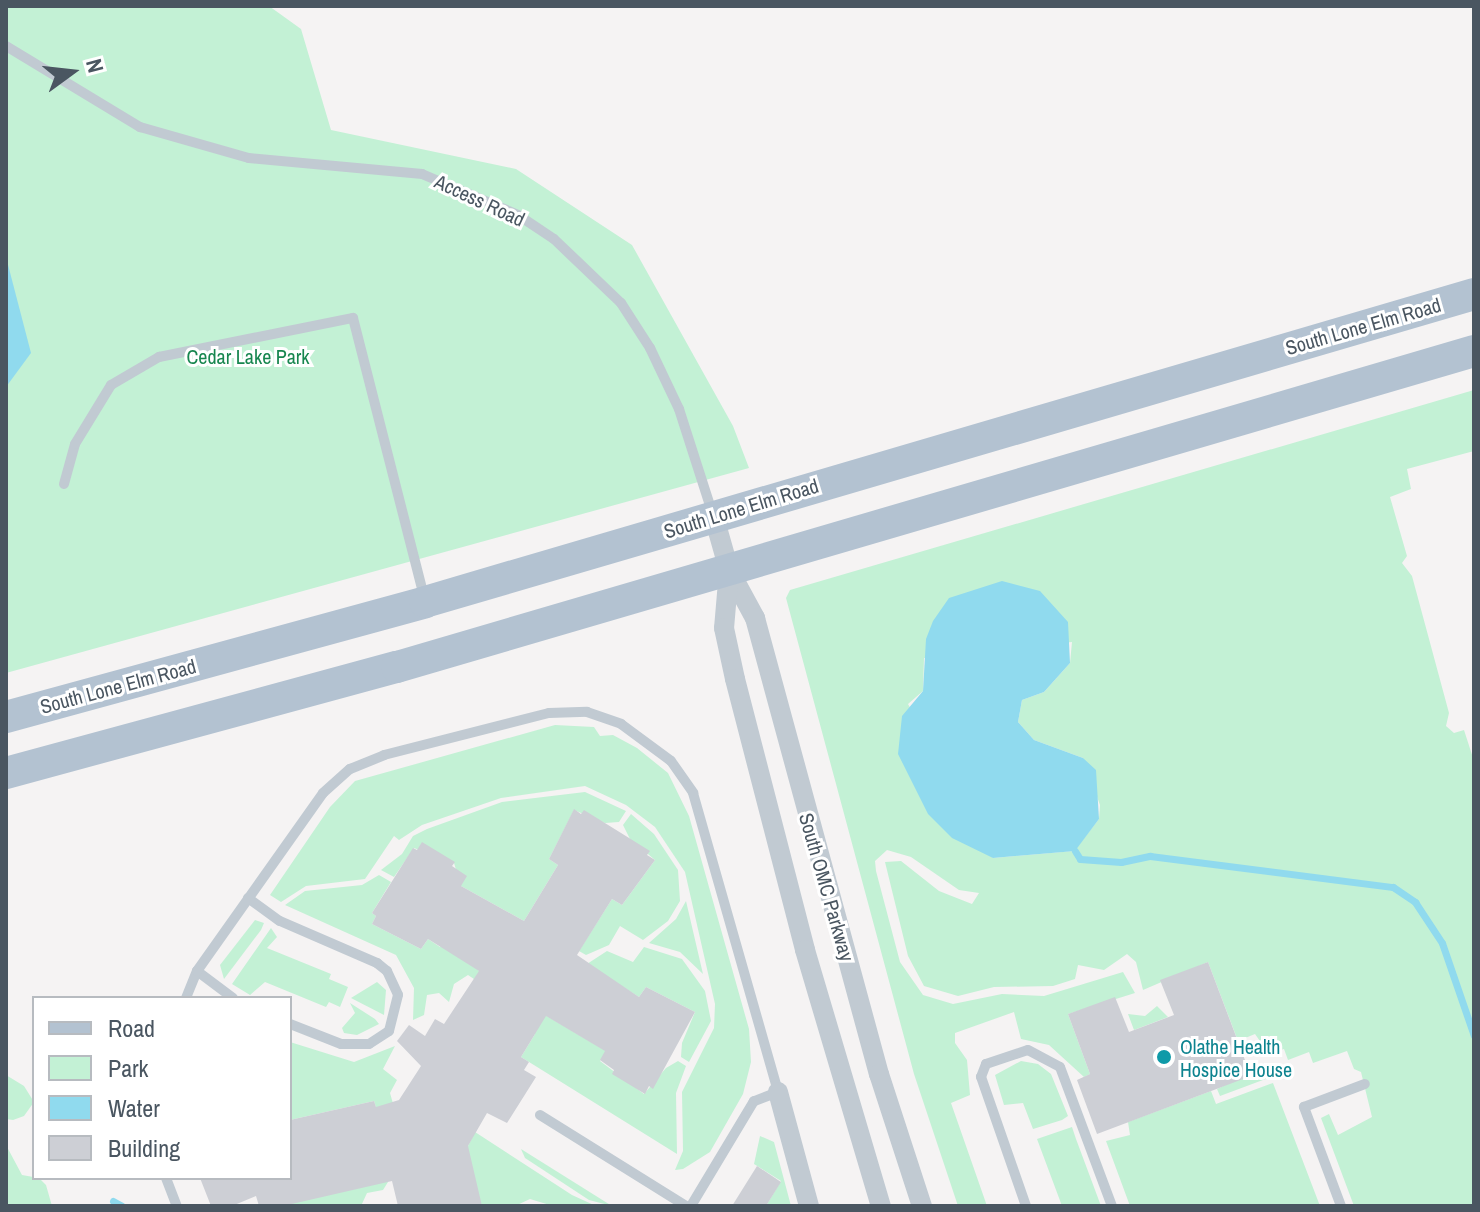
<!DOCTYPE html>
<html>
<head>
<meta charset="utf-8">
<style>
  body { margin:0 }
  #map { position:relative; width:1480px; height:1212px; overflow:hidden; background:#f5f3f3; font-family:"Archivo Narrow",sans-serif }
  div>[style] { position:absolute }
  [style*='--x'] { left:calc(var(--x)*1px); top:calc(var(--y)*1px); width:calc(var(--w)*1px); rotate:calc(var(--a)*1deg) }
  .green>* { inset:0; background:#c3f1d5 }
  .water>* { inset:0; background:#90daee }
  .stream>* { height:7px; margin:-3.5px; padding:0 3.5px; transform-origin:3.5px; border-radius:3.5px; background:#90daee }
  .building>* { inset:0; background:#cdcfd5 }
  .service>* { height:10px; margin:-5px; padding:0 5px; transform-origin:5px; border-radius:5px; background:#c1cad2 }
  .minor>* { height:20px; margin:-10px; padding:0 10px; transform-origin:10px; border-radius:10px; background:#c1cad2 }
  .primary>* { height:32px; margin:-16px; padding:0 16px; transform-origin:16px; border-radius:16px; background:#b3c2d1 }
  .dots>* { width:22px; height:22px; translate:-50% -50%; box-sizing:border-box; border:4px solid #fff; border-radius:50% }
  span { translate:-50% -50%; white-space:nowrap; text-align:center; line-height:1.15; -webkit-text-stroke:6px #fff; paint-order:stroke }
  .street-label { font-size:20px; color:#4a5661 }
  .park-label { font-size:20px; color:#17864f }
  .culture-label { font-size:20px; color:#0d838f }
  .left { translate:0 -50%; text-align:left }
  .frame { position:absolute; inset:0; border:8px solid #4a5661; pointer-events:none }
  .legend { position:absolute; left:32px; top:996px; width:260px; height:184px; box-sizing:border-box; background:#fff; border:2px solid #b7bbc0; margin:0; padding:10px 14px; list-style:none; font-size:24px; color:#4a5661 }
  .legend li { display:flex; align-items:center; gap:16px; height:40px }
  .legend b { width:40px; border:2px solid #b7bbc0 }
  .north { position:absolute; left:32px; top:32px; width:80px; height:80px; -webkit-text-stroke:6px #fff; paint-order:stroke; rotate:75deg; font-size:22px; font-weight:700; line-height:32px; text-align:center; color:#4a5661 }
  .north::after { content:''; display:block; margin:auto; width:28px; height:36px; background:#4a5661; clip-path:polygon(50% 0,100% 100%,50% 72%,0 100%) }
</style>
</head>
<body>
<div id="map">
  <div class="green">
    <i style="clip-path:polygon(6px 6px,269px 6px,301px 29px,331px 130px,516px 169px,632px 245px,733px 426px,749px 468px,6px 673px)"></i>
    <i style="clip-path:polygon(evenodd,1474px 390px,1474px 451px,1407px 469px,1411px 489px,1390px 497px,1407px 556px,1402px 563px,1412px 576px,1449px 713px,1446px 726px,1454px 733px,1464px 730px,1474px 761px,1474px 1206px,1354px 1206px,1321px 1118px,1329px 1114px,1338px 1135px,1372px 1117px,1361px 1072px,1354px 1069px,1347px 1051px,1313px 1063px,1309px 1052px,1288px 1060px,1284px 1049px,1269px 1054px,1255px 1034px,1238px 1041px,1208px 962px,1143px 990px,1136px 962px,1127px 954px,1104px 970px,1078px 965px,1075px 979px,1053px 986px,994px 987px,958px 996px,924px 986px,908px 956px,885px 862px,901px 861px,939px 891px,972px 904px,979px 893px,959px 890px,911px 857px,887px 850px,875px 861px,876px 871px,900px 962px,923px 995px,953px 1004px,1002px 994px,1044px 996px,1123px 972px,1135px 993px,1068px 1014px,1090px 1074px,1084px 1077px,1049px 1045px,1021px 1039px,1014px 1012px,955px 1033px,955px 1043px,967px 1060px,970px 1095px,951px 1103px,987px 1206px,958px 1206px,914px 1074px,786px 598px,790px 590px,1474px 390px,1072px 642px,1070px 663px,1044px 692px,1022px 700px,1018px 722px,1034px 740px,1083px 758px,1100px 805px,1099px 819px,1074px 851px,993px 858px,908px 704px,923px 691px,924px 658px,1072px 642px)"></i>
    <i style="clip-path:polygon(555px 725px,594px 727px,600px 736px,613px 735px,637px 748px,668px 773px,689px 816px,749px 1029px,751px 1062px,743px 1094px,710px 1152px,683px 1169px,675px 1170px,683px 1151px,682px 1092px,714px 1028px,715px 1004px,685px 872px,655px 827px,626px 805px,585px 786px,501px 798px,422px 825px,399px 840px,394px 836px,365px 879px,306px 886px,281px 902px,270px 895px,330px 807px,355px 781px)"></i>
    <i style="clip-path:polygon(585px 792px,626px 811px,619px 822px,605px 823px,574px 810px,549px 859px,558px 865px,524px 921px,461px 886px,454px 863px,414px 848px,394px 877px,381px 870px,402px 854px,413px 836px,427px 829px,502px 802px)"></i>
    <i style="clip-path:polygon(631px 814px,654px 834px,678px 870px,680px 901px,668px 921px,643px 940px,620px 926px,609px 945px,586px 955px,579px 951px,612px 899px,622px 905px,655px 860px,630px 839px,623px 825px)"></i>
    <i style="clip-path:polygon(379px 875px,391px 882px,372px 913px,376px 916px,372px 924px,421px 949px,428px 939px,440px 947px,443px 943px,482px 973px,477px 981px,468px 975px,454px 984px,449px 1002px,439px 993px,427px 995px,424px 1015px,413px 1020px,414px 988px,396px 955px,285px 905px,305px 891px,362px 885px)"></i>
    <i style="clip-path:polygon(686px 901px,703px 974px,680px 952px,649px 943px,676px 919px)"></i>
    <i style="clip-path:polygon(255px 920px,264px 923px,261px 930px,224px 979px,220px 965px)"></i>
    <i style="clip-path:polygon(271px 928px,277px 937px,267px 948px,331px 974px,329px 979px,348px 987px,340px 1007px,329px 1002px,326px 1007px,265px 982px,250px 995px,232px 984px)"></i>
    <i style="clip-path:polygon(644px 947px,682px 959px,705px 991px,711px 1021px,689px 1062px,681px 1057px,682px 1043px,695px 1012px,646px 987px,639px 997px,587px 964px,607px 951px,633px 962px)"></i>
    <i style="clip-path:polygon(377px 982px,386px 990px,384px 1015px,351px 998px)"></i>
    <i style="clip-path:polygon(350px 1003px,375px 1019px,379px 1024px,357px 1035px,344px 1033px,342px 1028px,355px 1013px)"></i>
    <i style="clip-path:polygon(1157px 1006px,1168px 1017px,1134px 1030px,1128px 1014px,1145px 1016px)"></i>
    <i style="clip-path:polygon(535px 1009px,606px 1051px,600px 1061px,644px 1094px,666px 1068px,678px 1061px,686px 1066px,676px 1093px,677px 1154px,521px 1057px,535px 1034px)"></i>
    <i style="clip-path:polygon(290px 1042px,354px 1062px,395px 1046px,383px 1069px,397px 1080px,390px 1093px,394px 1107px,376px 1107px,374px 1101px,290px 1120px)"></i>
    <i style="clip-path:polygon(1021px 1061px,1038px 1064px,1051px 1074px,1068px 1116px,1062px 1120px,1033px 1129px,1023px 1103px,1004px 1105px,995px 1075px)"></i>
    <i style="clip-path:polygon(1267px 1065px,1271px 1077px,1220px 1096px,1217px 1089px)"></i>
    <i style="clip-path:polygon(6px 1075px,24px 1086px,34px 1102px,24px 1116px,13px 1120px,6px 1119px)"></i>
    <i style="clip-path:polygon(1273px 1083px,1320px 1206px,1130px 1206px,1106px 1141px,1130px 1135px,1128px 1122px,1211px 1091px,1216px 1104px)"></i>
    <i style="clip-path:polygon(1072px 1127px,1076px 1139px,1101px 1206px,1062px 1206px,1037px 1139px)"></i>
    <i style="clip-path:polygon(475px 1132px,572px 1195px,596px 1206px,553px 1206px,530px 1199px,515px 1206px,482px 1206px,464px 1154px)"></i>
    <i style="clip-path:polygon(760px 1136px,774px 1142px,791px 1206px,766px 1206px,781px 1181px,754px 1164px)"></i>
    <i style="clip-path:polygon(6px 1145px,22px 1175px,39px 1178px,46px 1185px,52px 1206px,6px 1206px)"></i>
    <i style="clip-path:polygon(521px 1149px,612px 1206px,589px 1200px,525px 1158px)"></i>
    <i style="clip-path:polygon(381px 1178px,388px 1182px,383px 1190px,367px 1193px,361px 1206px,281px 1206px)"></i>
  </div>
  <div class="water">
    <i style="clip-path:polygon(6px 257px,31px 353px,6px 387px)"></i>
    <i style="clip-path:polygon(1002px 581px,1040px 591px,1068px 622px,1070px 663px,1044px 692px,1022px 700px,1018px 722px,1034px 740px,1083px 758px,1096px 770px,1099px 819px,1075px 851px,993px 858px,952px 838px,928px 814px,898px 754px,902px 716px,923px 691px,926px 639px,933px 621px,949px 598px)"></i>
  </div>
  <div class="stream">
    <i style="--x:1075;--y:851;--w:9;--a:58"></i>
    <i style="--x:1080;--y:859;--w:41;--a:4.2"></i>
    <i style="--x:1121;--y:862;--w:30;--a:-12"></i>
    <i style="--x:1150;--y:856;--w:245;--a:7.3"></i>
    <i style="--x:1393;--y:887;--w:27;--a:34"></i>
    <i style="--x:1415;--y:902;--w:49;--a:56.6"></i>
    <i style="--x:1442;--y:943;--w:98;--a:71"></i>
    <i style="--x:113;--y:1201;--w:10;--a:29"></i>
  </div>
  <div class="building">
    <i style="clip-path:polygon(574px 809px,581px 814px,584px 810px,650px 851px,647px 855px,655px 860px,622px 905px,612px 899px,577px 955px,639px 997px,646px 987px,695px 1012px,653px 1089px,649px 1086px,645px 1094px,612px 1074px,614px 1070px,600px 1060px,605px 1051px,546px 1016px,521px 1057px,529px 1062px,524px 1070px,536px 1077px,507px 1123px,487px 1113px,468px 1146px,482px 1206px,398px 1206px,392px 1181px,283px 1206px,259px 1206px,256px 1196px,232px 1206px,211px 1206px,200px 1178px,290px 1178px,290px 1120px,374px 1101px,376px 1107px,399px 1100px,421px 1066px,397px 1041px,409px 1025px,425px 1036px,435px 1019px,444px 1024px,479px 971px,428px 939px,421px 949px,372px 924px,376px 916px,372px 913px,413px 848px,417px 850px,422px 842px,455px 862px,452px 866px,467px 876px,461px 886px,524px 921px,558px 865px,549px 859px)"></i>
    <i style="clip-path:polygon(1208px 962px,1251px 1076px,1097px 1134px,1077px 1080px,1090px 1074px,1068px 1014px,1115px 997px,1129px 1032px,1174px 1015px,1160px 980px)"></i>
    <i style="clip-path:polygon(757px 1166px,781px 1182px,766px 1206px,732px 1206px)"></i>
  </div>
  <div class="service">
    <i style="--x:6;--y:46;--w:157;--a:31.2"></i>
    <i style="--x:140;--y:127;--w:113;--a:15.9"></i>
    <i style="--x:249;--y:158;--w:174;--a:5.3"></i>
    <i style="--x:422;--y:174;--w:104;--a:23.1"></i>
    <i style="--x:518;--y:215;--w:43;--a:33.7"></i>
    <i style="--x:554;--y:239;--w:93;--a:43.7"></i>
    <i style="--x:621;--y:303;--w:54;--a:57.2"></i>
    <i style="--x:650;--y:348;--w:68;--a:64.6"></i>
    <i style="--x:679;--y:409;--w:111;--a:72.2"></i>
    <i style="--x:64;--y:484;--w:41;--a:-74.6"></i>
    <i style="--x:75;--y:444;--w:69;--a:-58.6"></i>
    <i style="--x:111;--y:385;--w:56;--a:-30.3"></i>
    <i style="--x:159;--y:357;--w:198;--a:-11.4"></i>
    <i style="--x:353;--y:318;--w:287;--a:75.7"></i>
    <i style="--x:248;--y:898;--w:39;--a:36"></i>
    <i style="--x:280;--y:921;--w:106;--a:23.4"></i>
    <i style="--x:377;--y:963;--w:13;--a:39"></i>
    <i style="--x:387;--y:971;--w:26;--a:65"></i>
    <i style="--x:398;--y:995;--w:37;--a:104"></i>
    <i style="--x:389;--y:1031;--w:24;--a:147"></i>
    <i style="--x:369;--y:1044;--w:28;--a:180"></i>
    <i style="--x:341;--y:1044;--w:55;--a:-158.6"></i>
    <i style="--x:197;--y:971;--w:45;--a:36.9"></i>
    <i style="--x:186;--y:998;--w:29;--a:-68"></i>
    <i style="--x:197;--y:971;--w:218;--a:-54.7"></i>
    <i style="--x:323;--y:793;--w:36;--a:-42"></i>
    <i style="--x:350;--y:769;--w:37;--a:-22"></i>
    <i style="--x:384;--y:755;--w:170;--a:-14.3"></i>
    <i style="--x:549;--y:713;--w:38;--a:-2"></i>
    <i style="--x:587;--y:712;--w:36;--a:19"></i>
    <i style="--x:621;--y:724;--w:62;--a:36.5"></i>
    <i style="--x:671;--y:761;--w:39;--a:55"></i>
    <i style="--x:693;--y:793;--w:311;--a:74.1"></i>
    <i style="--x:778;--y:1092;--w:26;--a:159"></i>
    <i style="--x:754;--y:1101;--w:122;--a:121"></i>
    <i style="--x:540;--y:1115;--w:172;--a:31.9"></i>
    <i style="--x:166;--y:1178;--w:30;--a:69"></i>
    <i style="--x:1026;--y:1206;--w:137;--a:-109.2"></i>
    <i style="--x:981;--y:1077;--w:14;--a:-69"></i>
    <i style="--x:986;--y:1064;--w:44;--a:-18.4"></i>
    <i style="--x:1028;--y:1050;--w:36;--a:28"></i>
    <i style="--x:1060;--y:1067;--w:148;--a:69.5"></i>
    <i style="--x:1341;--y:1206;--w:106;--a:-110.5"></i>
    <i style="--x:1304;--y:1107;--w:65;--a:-20.7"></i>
  </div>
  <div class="minor">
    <i style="--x:714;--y:517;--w:55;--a:74.2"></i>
    <i style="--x:729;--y:570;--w:55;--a:61.6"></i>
    <i style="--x:755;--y:618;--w:473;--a:74.8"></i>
    <i style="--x:879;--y:1074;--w:139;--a:72"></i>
    <i style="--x:729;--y:570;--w:58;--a:94.9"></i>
    <i style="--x:724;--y:628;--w:52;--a:77.8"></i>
    <i style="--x:735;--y:679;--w:280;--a:75.5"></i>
    <i style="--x:805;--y:950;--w:267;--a:73.5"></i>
    <i style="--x:778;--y:1092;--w:118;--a:74.8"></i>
  </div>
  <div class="primary">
    <i style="--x:6;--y:717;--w:434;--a:-15.3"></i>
    <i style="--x:425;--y:602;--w:1093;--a:-16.36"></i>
    <i style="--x:6;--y:773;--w:405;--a:-15.2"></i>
    <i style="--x:397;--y:667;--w:1122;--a:-16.35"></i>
  </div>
  <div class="dots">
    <i style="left:1164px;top:1057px;background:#0f9aa8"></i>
  </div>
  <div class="street-label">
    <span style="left:480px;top:200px;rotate:25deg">Access Road</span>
    <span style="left:1363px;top:326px;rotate:-16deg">South Lone Elm Road</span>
    <span style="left:741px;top:508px;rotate:-17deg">South Lone Elm Road</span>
    <span style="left:118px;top:686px;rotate:-15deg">South Lone Elm Road</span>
    <span style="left:827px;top:887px;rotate:74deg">South OMC Parkway</span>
  </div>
  <div class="park-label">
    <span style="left:248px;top:356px">Cedar Lake Park</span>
  </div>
  <div class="culture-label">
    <span class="left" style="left:1180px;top:1058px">Olathe Health<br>Hospice House</span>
  </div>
  <div class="frame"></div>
  <ul class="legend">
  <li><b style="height:10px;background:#b3c2d1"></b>Road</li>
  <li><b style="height:22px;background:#c3f1d5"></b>Park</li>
  <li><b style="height:22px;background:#90daee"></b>Water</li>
  <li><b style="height:22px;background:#cdcfd5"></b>Building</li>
  </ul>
  <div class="north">N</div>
</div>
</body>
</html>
